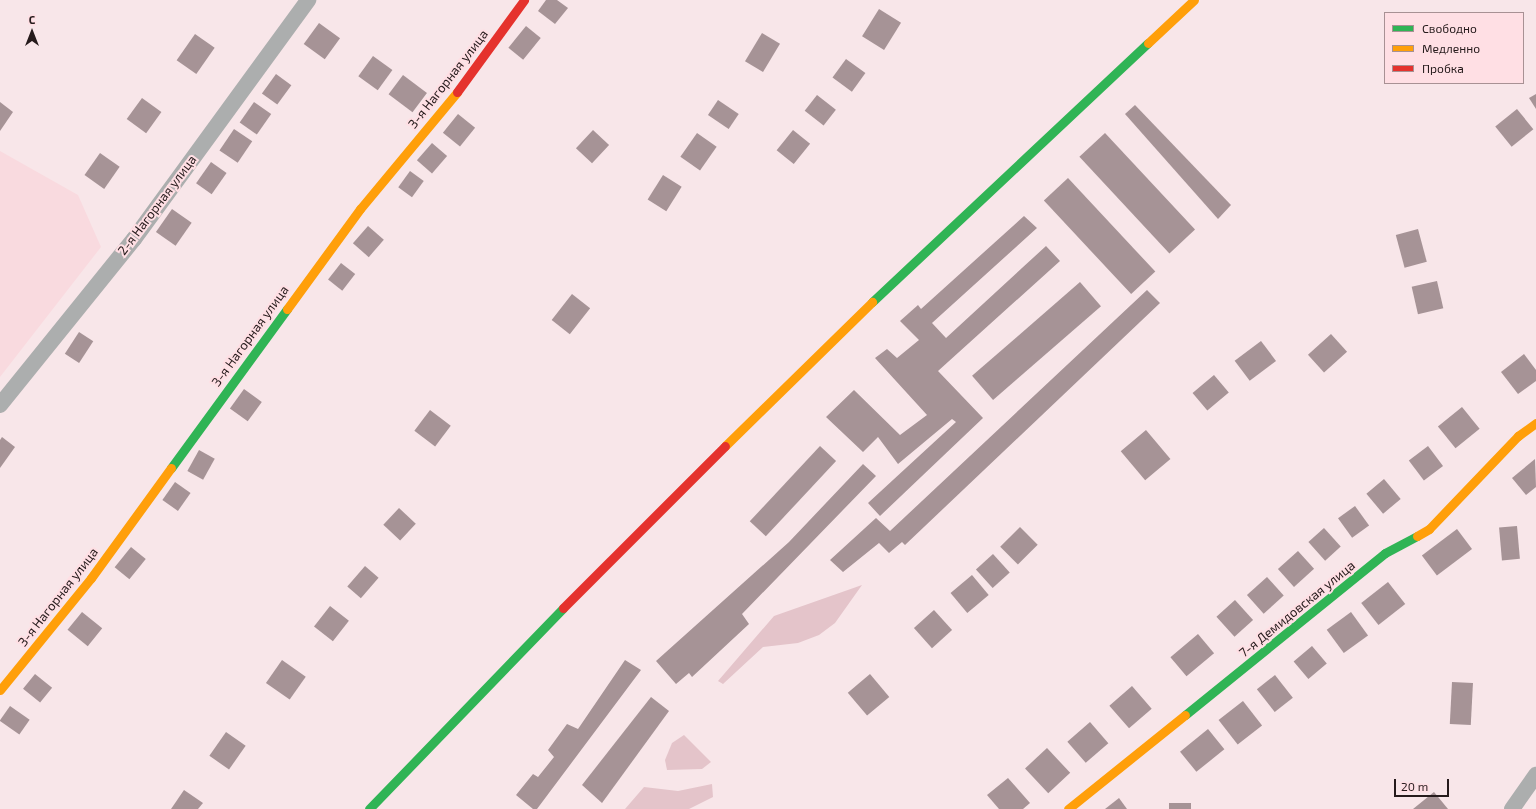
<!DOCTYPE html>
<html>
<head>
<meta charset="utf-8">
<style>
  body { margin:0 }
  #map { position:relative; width:1536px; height:809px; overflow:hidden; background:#f8e6e9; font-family:"Exo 2",sans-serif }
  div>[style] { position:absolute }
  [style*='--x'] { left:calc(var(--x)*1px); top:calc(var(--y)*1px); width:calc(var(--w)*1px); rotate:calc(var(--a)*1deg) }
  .built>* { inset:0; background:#f9dadf }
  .green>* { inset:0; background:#e4c4ca }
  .building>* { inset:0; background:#a69396; transform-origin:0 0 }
  .street>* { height:16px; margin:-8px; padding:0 8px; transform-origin:8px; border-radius:8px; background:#acaeae }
  .fast>* { height:9px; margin:-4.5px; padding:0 4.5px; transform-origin:4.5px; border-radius:4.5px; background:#30b455 }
  .slow>* { height:9px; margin:-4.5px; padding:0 4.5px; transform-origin:4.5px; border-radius:4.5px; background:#ff9f0a }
  .jam>* { height:9px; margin:-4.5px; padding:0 4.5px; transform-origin:4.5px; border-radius:4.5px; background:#e5322d }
  span { translate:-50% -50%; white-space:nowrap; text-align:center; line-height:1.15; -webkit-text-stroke:4px #ffdfe4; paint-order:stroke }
  .street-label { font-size:13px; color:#261b1c }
  .legend { position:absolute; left:1384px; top:12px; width:140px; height:72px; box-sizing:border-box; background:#ffdfe4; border:1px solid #a89194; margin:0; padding:5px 7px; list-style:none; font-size:12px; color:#261b1c }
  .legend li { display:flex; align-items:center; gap:8px; height:20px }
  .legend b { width:20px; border:1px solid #a89194 }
  .north { position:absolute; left:12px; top:12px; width:40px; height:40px; -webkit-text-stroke:3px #ffdfe4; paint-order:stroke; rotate:0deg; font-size:11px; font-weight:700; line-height:16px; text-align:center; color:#261b1c }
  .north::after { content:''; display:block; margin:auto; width:14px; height:18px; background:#261b1c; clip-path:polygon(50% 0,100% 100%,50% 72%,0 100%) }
  .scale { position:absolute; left:1394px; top:779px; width:55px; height:18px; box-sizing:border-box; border:2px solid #261b1c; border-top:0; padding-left:5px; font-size:12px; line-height:14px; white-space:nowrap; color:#261b1c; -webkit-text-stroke:3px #ffdfe4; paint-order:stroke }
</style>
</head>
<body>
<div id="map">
  <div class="built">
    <i style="clip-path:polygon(0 151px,78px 195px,101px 247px,0 377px)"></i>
  </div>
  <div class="green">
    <i style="clip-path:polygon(862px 585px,835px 623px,819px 635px,798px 643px,763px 647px,723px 684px,718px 681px,774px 616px)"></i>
    <i style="clip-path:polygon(684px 735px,711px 762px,702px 769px,667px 770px,665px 760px,672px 743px)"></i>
    <i style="clip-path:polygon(712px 784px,713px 797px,689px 809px,625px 809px,644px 787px,678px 791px)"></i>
  </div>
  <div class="building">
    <i style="clip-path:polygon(546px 0,557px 0,568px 8px,555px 24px,538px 11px)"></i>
    <i style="left:879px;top:9px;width:26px;height:32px;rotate:32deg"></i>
    <i style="left:319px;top:23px;width:26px;height:26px;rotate:36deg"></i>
    <i style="left:526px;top:26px;width:19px;height:28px;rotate:39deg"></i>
    <i style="left:762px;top:33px;width:21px;height:33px;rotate:31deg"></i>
    <i style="left:195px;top:34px;width:24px;height:32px;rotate:35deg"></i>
    <i style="left:373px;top:56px;width:24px;height:25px;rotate:36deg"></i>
    <i style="left:846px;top:59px;width:24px;height:23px;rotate:36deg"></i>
    <i style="left:276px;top:74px;width:19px;height:24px;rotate:36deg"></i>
    <i style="left:403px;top:75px;width:30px;height:24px;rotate:37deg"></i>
    <i style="clip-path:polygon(1536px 94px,1536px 109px,1529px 98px)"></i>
    <i style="left:817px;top:95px;width:24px;height:20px;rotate:38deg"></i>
    <i style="left:142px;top:98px;width:24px;height:26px;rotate:36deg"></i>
    <i style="left:718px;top:100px;width:25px;height:18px;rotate:34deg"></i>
    <i style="clip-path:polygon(0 102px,13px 112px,0 131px)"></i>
    <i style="left:254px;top:102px;width:21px;height:25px;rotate:35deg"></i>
    <i style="clip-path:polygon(1135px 105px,1231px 205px,1218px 219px,1125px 114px)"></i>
    <i style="left:1517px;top:109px;width:26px;height:28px;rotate:51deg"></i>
    <i style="left:458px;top:114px;width:22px;height:24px;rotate:39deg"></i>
    <i style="left:234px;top:129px;width:22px;height:26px;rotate:34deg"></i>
    <i style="left:593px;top:130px;width:22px;height:25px;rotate:43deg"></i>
    <i style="left:793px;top:130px;width:22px;height:26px;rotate:39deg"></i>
    <i style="left:697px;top:133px;width:24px;height:29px;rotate:35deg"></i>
    <i style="left:1105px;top:133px;width:132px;height:35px;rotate:47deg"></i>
    <i style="left:432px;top:143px;width:20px;height:23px;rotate:41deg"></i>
    <i style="left:100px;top:153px;width:24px;height:27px;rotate:35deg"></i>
    <i style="left:211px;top:162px;width:19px;height:26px;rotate:35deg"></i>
    <i style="left:410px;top:171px;width:17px;height:20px;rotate:36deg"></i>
    <i style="left:663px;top:175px;width:22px;height:29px;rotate:32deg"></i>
    <i style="left:1068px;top:178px;width:128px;height:33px;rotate:47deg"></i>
    <i style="left:172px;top:209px;width:24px;height:28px;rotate:35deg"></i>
    <i style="clip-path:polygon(1024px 216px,1037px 228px,932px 323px,946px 338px,1046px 246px,1060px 261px,938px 371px,983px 418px,880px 516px,868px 503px,956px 422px,952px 419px,898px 464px,878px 437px,863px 452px,826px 417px,854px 390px,900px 435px,927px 415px,875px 358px,887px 349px,897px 358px,919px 340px,900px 321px,918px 305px,921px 309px)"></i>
    <i style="left:368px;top:226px;width:21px;height:23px;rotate:41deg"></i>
    <i style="left:1418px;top:229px;width:34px;height:23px;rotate:75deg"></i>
    <i style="left:341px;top:263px;width:18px;height:21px;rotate:38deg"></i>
    <i style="left:1437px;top:281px;width:28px;height:26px;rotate:77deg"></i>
    <i style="left:1080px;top:282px;width:32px;height:143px;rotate:49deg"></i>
    <i style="clip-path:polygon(1147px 290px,1160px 303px,905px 545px,902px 542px,889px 553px,879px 543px,843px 572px,830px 560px,876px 518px,890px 531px)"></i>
    <i style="left:572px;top:294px;width:23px;height:33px;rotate:38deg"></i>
    <i style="left:79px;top:332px;width:17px;height:26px;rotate:33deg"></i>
    <i style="left:1331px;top:334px;width:24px;height:31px;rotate:48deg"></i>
    <i style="left:1261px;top:341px;width:25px;height:33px;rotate:53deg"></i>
    <i style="clip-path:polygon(1524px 354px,1536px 370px,1536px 381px,1518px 394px,1501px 372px)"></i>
    <i style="left:1214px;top:375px;width:23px;height:28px;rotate:50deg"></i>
    <i style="left:244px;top:389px;width:22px;height:24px;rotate:36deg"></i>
    <i style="left:1462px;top:407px;width:28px;height:31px;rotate:51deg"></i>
    <i style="left:430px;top:410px;width:26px;height:26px;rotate:37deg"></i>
    <i style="left:1146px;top:430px;width:38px;height:33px;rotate:50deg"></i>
    <i style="clip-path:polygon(2px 437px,15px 447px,0 468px,0 440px)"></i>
    <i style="left:820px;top:446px;width:22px;height:103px;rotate:43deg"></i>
    <i style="left:1428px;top:446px;width:25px;height:24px;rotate:53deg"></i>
    <i style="left:199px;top:450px;width:18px;height:24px;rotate:29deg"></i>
    <i style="clip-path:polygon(1535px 459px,1536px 487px,1526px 495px,1512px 478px)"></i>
    <i style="clip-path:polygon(863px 464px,876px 476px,742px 614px,749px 624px,692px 677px,689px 673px,676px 684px,656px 661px,789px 542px)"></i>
    <i style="left:1384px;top:479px;width:26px;height:23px;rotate:50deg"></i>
    <i style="left:175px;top:482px;width:19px;height:22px;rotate:35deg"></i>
    <i style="left:1355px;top:506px;width:24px;height:21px;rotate:54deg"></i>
    <i style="left:399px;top:508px;width:23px;height:23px;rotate:43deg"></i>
    <i style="left:1517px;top:526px;width:33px;height:18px;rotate:85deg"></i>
    <i style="left:1020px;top:527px;width:25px;height:28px;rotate:45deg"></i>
    <i style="left:1324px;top:528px;width:25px;height:21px;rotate:48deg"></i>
    <i style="left:1457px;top:529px;width:25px;height:44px;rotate:53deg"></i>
    <i style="left:131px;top:547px;width:19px;height:26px;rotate:39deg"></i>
    <i style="left:1298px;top:551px;width:24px;height:27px;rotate:48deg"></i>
    <i style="left:993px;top:554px;width:25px;height:23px;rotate:48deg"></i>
    <i style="left:365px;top:566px;width:18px;height:27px;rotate:41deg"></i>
    <i style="left:972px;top:575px;width:26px;height:28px;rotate:50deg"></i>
    <i style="left:1267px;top:577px;width:25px;height:27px;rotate:48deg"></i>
    <i style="left:1388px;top:582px;width:28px;height:34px;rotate:52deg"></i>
    <i style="left:1235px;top:600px;width:27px;height:25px;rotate:48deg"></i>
    <i style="left:330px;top:606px;width:24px;height:26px;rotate:38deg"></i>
    <i style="left:934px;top:610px;width:27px;height:27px;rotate:48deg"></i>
    <i style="left:82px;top:612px;width:26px;height:23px;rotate:39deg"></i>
    <i style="left:1351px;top:612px;width:29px;height:30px;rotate:54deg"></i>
    <i style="left:1198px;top:634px;width:25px;height:36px;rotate:50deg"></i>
    <i style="left:1312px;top:646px;width:23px;height:24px;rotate:50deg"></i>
    <i style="left:282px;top:660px;width:29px;height:28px;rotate:35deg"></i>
    <i style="clip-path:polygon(625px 660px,641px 670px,537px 809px,533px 809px,516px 795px,533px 774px,538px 777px,554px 757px,548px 750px,567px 724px,578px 729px)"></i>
    <i style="left:35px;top:674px;width:22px;height:19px;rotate:39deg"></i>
    <i style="left:870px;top:674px;width:30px;height:29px;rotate:50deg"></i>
    <i style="left:1275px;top:675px;width:29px;height:23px;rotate:52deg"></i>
    <i style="left:1452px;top:682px;width:21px;height:42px;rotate:3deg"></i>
    <i style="left:1132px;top:686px;width:30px;height:30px;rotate:49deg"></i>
    <i style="clip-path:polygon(651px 697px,669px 711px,602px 803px,582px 785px)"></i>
    <i style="left:1243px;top:701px;width:31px;height:31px;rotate:52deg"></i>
    <i style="left:10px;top:706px;width:24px;height:18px;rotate:35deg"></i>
    <i style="left:1090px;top:722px;width:28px;height:30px;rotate:49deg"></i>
    <i style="left:1208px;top:729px;width:26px;height:36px;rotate:51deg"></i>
    <i style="left:226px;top:732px;width:24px;height:29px;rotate:35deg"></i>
    <i style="left:1047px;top:748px;width:34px;height:30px;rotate:47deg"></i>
    <i style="clip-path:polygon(1008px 778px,1030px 803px,1023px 809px,999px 809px,987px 795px)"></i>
    <i style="clip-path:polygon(184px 790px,203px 803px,198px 809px,171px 809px)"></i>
    <i style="clip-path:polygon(1434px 792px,1448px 809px,1413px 809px)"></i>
    <i style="clip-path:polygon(1119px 798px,1127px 809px,1105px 809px)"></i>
    <i style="left:1169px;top:803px;width:22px;height:6px"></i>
  </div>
  <div class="street">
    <i style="--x:0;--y:405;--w:213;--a:-51.1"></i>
    <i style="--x:134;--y:239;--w:296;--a:-53.9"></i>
    <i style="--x:1512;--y:809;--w:42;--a:-54.8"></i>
  </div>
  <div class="fast">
    <i style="--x:872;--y:302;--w:378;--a:-43.2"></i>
    <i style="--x:171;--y:468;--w:197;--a:-53.9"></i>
    <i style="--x:1185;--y:715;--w:257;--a:-39"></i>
    <i style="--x:1385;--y:553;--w:36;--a:-28"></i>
    <i style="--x:369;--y:809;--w:279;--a:-46"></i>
  </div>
  <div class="slow">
    <i style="--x:1148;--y:43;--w:63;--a:-43.1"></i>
    <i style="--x:287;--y:309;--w:124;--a:-53.9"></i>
    <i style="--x:360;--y:209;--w:152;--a:-50.3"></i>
    <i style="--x:725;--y:446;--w:206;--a:-44.4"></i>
    <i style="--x:1417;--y:536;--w:14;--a:-30"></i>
    <i style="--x:1429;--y:529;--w:129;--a:-46.3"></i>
    <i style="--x:1518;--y:436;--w:22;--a:-36"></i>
    <i style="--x:0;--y:690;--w:144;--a:-50.9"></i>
    <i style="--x:91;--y:578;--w:136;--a:-54"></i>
    <i style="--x:1068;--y:809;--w:150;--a:-38.8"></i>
  </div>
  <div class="jam">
    <i style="--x:457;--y:92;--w:114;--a:-53.9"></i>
    <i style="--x:563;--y:608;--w:229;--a:-45"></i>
  </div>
  <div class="street-label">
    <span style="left:448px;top:79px;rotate:-52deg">3-я Нагорная улица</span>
    <span style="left:157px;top:205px;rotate:-53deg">2-я Нагорная улица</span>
    <span style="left:250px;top:336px;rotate:-54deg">3-я Нагорная улица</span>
    <span style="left:58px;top:597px;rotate:-52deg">3-я Нагорная улица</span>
    <span style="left:1297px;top:609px;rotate:-39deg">7-я Демидовская улица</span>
  </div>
  <ul class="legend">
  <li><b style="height:5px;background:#30b455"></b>Свободно</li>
  <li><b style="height:5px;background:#ff9f0a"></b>Медленно</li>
  <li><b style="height:5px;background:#e5322d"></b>Пробка</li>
  </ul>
  <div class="north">С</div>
  <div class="scale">20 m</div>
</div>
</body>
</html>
